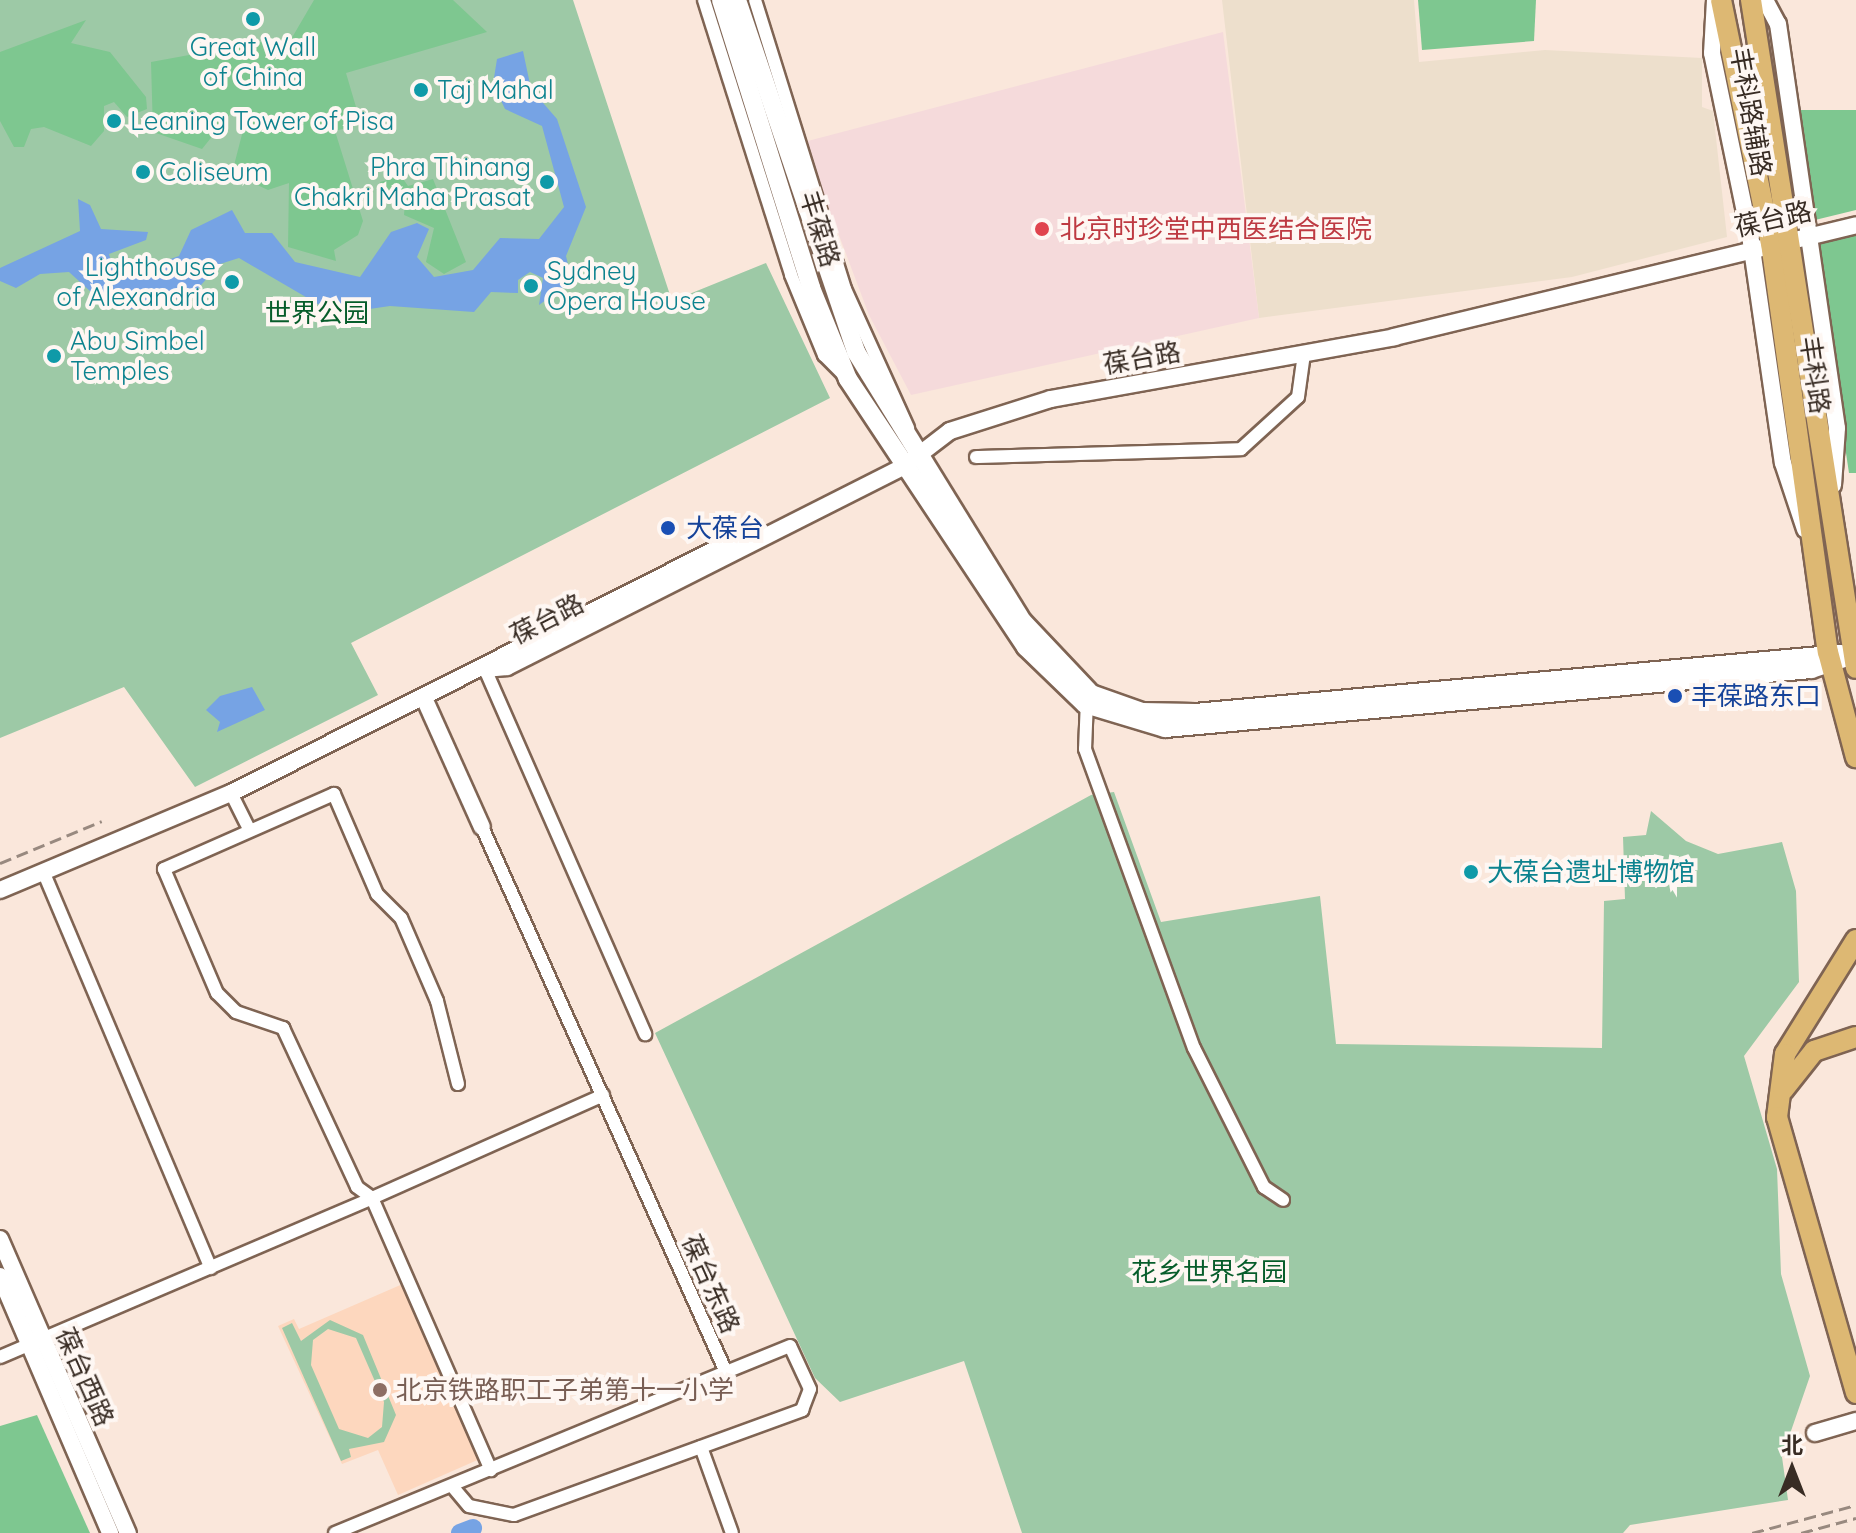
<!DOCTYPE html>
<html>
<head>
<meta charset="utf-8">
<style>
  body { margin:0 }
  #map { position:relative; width:1856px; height:1533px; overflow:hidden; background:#fae7db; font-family:Quicksand,"Noto Sans SC",sans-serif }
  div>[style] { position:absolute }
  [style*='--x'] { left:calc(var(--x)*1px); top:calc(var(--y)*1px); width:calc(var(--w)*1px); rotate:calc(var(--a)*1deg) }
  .built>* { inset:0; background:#fdd7be }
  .industrial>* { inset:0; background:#eddfcc }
  .medical>* { inset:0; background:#f5dadb }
  .green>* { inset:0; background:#9dc9a6 }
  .forest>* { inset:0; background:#7ec790 }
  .water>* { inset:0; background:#76a3e4 }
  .river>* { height:18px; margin:-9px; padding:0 9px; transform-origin:9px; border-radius:9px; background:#76a3e4 }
  .roads { filter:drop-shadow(2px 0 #7f6453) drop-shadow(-2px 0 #7f6453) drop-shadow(0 2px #7f6453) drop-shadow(0 -2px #7f6453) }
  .minor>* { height:12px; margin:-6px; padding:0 6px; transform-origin:6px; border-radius:6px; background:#fff }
  .tertiary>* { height:16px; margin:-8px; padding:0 8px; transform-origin:8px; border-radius:8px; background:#fff }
  .secondary>* { height:18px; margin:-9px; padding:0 9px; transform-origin:9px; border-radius:9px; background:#fff }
  .primary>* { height:20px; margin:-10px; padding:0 10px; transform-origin:10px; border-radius:10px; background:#ddb873 }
  .rail>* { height:3px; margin-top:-1.5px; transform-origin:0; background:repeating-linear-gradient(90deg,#98897f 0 12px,transparent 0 18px) }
  .dots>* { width:22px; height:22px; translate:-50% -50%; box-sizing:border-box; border:4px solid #fef7f3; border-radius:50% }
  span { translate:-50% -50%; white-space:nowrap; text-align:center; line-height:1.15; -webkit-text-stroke:8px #fef7f3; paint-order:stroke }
  .culture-label { font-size:26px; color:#0d838f }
  .left { translate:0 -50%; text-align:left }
  .right { translate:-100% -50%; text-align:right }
  .street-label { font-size:26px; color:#382c24 }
  .health-label { font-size:26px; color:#be3a42 }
  .park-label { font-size:26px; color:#075d2b }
  .transit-label { font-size:26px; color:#164399 }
  .education-label { font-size:26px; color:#785e54 }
  .north { position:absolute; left:1752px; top:1429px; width:80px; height:80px; -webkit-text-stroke:6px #fef7f3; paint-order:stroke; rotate:0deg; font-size:22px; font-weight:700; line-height:32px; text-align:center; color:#382c24 }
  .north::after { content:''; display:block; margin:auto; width:28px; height:36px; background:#382c24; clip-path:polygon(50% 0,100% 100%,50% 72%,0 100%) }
</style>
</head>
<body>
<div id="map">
  <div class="built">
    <i style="clip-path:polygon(405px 1283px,482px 1458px,398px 1495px,378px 1450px,342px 1464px,278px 1326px,294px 1319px,299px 1329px)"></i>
  </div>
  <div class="industrial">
    <i style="clip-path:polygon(1222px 0,1414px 0,1419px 62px,1545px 50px,1702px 58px,1702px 107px,1713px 111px,1727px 237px,1572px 277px,1259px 318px)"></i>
  </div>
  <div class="medical">
    <i style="clip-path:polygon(1223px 32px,1259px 318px,911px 395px,869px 315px,804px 142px)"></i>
  </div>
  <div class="green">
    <i style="clip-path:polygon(0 0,573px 0,672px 301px,766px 263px,830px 398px,351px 643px,378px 695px,195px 787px,124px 687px,0 738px)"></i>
    <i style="clip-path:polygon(1114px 792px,1161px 922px,1320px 896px,1336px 1044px,1602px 1048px,1604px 901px,1625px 899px,1623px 837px,1646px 835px,1651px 811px,1686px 841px,1718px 854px,1782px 842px,1796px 891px,1799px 982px,1744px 1056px,1777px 1169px,1781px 1274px,1810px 1376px,1782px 1457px,1788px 1500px,1630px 1525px,1623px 1533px,1022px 1533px,964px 1361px,840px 1402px,815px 1378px,655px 1033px,1091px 795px)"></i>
    <i style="clip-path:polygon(evenodd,330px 1320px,363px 1335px,396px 1415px,384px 1442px,349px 1449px,351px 1457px,341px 1461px,282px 1328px,292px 1323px,301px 1341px,330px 1320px,328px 1329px,356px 1338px,384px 1402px,382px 1427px,368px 1438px,339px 1429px,311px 1365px,313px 1340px,328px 1329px)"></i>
  </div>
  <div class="forest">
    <i style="clip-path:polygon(314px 0,453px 0,487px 32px,346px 73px,361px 124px,335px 131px,363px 221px,358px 235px,334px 250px,336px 261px,288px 247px,289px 183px,268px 190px,232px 173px,246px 119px,235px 108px,202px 149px,153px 132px,151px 62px,266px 41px,267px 52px,290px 41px)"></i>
    <i style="clip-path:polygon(1418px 0,1536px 0,1534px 41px,1422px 50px)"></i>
    <i style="clip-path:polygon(86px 20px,71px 43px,110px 52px,146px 97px,147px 109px,127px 117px,114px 102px,104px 106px,104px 131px,91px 146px,44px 127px,31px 129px,24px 147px,14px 147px,0 121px,0 52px)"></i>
    <i style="clip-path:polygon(1796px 110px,1856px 110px,1856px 210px,1815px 220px)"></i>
    <i style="clip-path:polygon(401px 176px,408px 186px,433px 179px,466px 262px,444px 274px,426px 262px,434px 228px,404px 215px,405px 201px,379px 193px,380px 182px)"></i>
    <i style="clip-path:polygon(1856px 231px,1856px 473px,1849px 473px,1814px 240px)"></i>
    <i style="clip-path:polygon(37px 1415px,90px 1533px,0 1533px,0 1426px)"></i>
  </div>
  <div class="water">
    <i style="clip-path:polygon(523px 51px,531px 89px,557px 119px,586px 207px,566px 256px,572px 281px,539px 305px,543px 278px,530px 272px,518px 280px,518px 293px,491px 292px,474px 312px,390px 306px,335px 314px,239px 258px,220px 264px,192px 295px,128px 310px,101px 301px,69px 272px,40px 274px,16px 288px,0 281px,0 268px,80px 231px,78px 199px,90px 205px,101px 229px,148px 232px,146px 240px,109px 254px,116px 278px,179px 256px,191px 230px,232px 210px,245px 233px,272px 233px,295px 262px,360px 277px,391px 232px,417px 223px,429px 229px,417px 257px,434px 277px,473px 270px,500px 238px,539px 239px,564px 207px,542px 126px,505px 109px,493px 84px,497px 59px)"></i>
    <i style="clip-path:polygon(252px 687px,265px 710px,217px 732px,220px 722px,206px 710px,220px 696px)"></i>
  </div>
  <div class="river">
    <i style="--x:460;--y:1533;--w:14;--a:-21"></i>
  </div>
  <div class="roads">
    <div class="minor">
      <i style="--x:704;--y:0;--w:288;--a:72.4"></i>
      <i style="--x:791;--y:275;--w:87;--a:67.6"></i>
      <i style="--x:824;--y:355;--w:25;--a:45"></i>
      <i style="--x:755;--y:0;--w:303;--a:72.7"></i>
      <i style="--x:845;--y:289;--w:153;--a:65.6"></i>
      <i style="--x:976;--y:457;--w:265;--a:-1.7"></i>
      <i style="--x:1241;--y:449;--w:77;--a:-42.4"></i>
      <i style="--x:1298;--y:397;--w:43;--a:-82.1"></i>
      <i style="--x:485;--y:669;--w:399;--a:66.3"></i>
      <i style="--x:1087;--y:700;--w:49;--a:92.3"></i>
      <i style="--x:1085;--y:749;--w:318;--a:70"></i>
      <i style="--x:1194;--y:1048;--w:156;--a:63.3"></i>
      <i style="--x:1264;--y:1187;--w:23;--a:34"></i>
      <i style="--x:231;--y:793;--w:40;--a:63.4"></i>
      <i style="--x:43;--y:871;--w:431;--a:67.1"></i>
      <i style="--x:458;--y:1084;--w:86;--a:-104.2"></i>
      <i style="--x:437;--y:1001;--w:90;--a:-113.4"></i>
      <i style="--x:401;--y:918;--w:34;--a:-135"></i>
      <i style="--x:377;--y:894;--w:109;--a:-113.3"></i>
      <i style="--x:334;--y:794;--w:186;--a:156.2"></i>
      <i style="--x:164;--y:869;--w:135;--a:66.9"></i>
      <i style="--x:217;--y:993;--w:27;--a:45"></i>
      <i style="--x:236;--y:1012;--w:50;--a:18.8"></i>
      <i style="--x:283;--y:1028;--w:175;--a:65"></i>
      <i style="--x:357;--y:1187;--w:19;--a:36"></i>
      <i style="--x:372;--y:1198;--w:253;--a:-24"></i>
      <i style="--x:0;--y:1357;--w:405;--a:-23.1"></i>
      <i style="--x:372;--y:1198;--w:297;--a:66.4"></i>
      <i style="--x:701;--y:1447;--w:91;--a:70.2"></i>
      <i style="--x:452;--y:1486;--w:26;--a:50"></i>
      <i style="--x:469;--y:1506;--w:46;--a:11.3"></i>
      <i style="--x:514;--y:1515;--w:307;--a:-20"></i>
      <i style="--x:802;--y:1410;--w:22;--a:-69"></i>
      <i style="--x:810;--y:1389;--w:47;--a:-114.9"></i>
      <i style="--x:790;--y:1346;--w:69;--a:157.9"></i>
      <i style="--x:335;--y:1533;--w:423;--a:-22.4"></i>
      <i style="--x:726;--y:1372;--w:597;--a:-114.12"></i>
    </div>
    <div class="tertiary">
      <i style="--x:1715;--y:0;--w:53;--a:93.2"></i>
      <i style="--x:1712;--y:53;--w:193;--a:78.3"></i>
      <i style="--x:1751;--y:242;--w:223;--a:81.8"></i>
      <i style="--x:1783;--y:463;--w:70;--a:71.6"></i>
      <i style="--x:1765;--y:0;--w:27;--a:62"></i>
      <i style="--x:1778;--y:24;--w:408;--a:81.7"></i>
      <i style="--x:1837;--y:428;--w:57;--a:94"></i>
      <i style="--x:485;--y:669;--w:22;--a:-5"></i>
      <i style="--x:507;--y:667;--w:444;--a:-26.8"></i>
      <i style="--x:903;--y:467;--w:59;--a:-37.5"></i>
      <i style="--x:950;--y:431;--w:106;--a:-17.6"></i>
      <i style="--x:1051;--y:399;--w:349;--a:-10.2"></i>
      <i style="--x:1394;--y:337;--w:475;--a:-13.6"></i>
      <i style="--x:424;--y:698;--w:141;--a:65.8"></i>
      <i style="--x:0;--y:890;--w:251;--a:-22.8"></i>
      <i style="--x:231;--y:793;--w:568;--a:-26.7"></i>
      <i style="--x:0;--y:1239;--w:321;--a:66.5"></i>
      <i style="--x:0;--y:1276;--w:280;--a:66.8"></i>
      <i style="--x:1815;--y:1433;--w:43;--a:-16.3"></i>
    </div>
    <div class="secondary">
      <i style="--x:721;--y:0;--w:302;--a:72.6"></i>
      <i style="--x:811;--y:288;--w:98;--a:67.9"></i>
      <i style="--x:848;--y:379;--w:322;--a:56.4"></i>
      <i style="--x:1026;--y:647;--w:82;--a:44"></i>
      <i style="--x:1085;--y:704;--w:84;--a:16.7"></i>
      <i style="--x:1165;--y:728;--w:649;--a:-5.22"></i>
      <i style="--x:1811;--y:669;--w:44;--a:-18.4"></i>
      <i style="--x:737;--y:0;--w:372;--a:71.3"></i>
      <i style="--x:856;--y:352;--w:317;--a:58.3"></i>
      <i style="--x:1023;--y:622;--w:99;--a:46.6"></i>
      <i style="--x:1091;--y:694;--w:54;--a:19.4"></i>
      <i style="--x:1142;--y:712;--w:53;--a:1.1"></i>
      <i style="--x:1195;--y:713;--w:650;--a:-5.21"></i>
    </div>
    <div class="primary">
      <i style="--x:1721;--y:0;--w:248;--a:78.4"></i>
      <i style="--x:1771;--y:243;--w:413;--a:82.1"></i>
      <i style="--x:1828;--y:652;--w:109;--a:75.1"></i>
      <i style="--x:1751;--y:0;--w:676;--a:81.07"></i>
      <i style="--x:1856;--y:940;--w:134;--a:121.9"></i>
      <i style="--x:1785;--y:1054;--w:64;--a:97.2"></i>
      <i style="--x:1777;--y:1117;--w:287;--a:74"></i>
      <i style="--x:1783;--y:1090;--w:50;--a:-51.5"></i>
      <i style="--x:1814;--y:1051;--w:44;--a:-18.4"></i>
    </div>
  </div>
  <div class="rail">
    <i style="--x:0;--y:863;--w:110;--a:-22.4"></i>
    <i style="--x:1752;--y:1533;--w:108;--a:-15.1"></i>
    <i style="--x:1801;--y:1533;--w:57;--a:-15.3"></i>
  </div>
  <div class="dots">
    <i style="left:253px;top:19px;background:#0f9aa8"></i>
    <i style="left:421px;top:90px;background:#0f9aa8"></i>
    <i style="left:114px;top:121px;background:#0f9aa8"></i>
    <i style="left:143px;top:172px;background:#0f9aa8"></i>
    <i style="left:547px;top:182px;background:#0f9aa8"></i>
    <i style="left:1042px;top:229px;background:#e0444e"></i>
    <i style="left:232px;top:282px;background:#0f9aa8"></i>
    <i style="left:531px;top:286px;background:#0f9aa8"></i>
    <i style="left:54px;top:356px;background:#0f9aa8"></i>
    <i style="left:668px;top:528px;background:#1a4fb4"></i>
    <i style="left:1675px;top:696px;background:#1a4fb4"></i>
    <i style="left:1471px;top:872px;background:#0f9aa8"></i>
    <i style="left:380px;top:1390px;background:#8d6e63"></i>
  </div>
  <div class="culture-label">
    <span style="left:253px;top:62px">Great Wall<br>of China</span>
    <span class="left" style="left:437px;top:90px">Taj Mahal</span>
    <span class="left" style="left:130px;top:121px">Leaning Tower of Pisa</span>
    <span class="right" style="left:531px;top:182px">Phra Thinang<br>Chakri Maha Prasat</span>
    <span class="left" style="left:159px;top:172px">Coliseum</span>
    <span class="right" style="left:216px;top:282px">Lighthouse<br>of Alexandria</span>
    <span class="left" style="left:547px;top:286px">Sydney<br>Opera House</span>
    <span class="left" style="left:70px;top:356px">Abu Simbel<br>Temples</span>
    <span class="left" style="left:1487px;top:872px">大葆台遗址博物馆</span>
  </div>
  <div class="street-label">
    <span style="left:1751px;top:112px;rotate:80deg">丰科路辅路</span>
    <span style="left:1773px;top:219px;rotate:-13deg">葆台路</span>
    <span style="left:820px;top:229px;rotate:73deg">丰葆路</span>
    <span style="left:1142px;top:358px;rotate:-10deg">葆台路</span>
    <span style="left:1815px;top:375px;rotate:82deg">丰科路</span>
    <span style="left:547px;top:619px;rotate:-27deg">葆台路</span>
    <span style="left:711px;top:1284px;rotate:66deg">葆台东路</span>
    <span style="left:85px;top:1377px;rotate:66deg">葆台西路</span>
  </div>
  <div class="health-label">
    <span class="left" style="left:1060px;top:229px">北京时珍堂中西医结合医院</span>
  </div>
  <div class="park-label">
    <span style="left:317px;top:313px">世界公园</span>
    <span style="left:1209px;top:1272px">花乡世界名园</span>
  </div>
  <div class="transit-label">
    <span class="left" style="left:686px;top:528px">大葆台</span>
    <span class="left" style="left:1691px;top:696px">丰葆路东口</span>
  </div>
  <div class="education-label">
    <span class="left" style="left:396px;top:1390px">北京铁路职工子弟第十一小学</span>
  </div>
  <div class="north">北</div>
</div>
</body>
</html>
